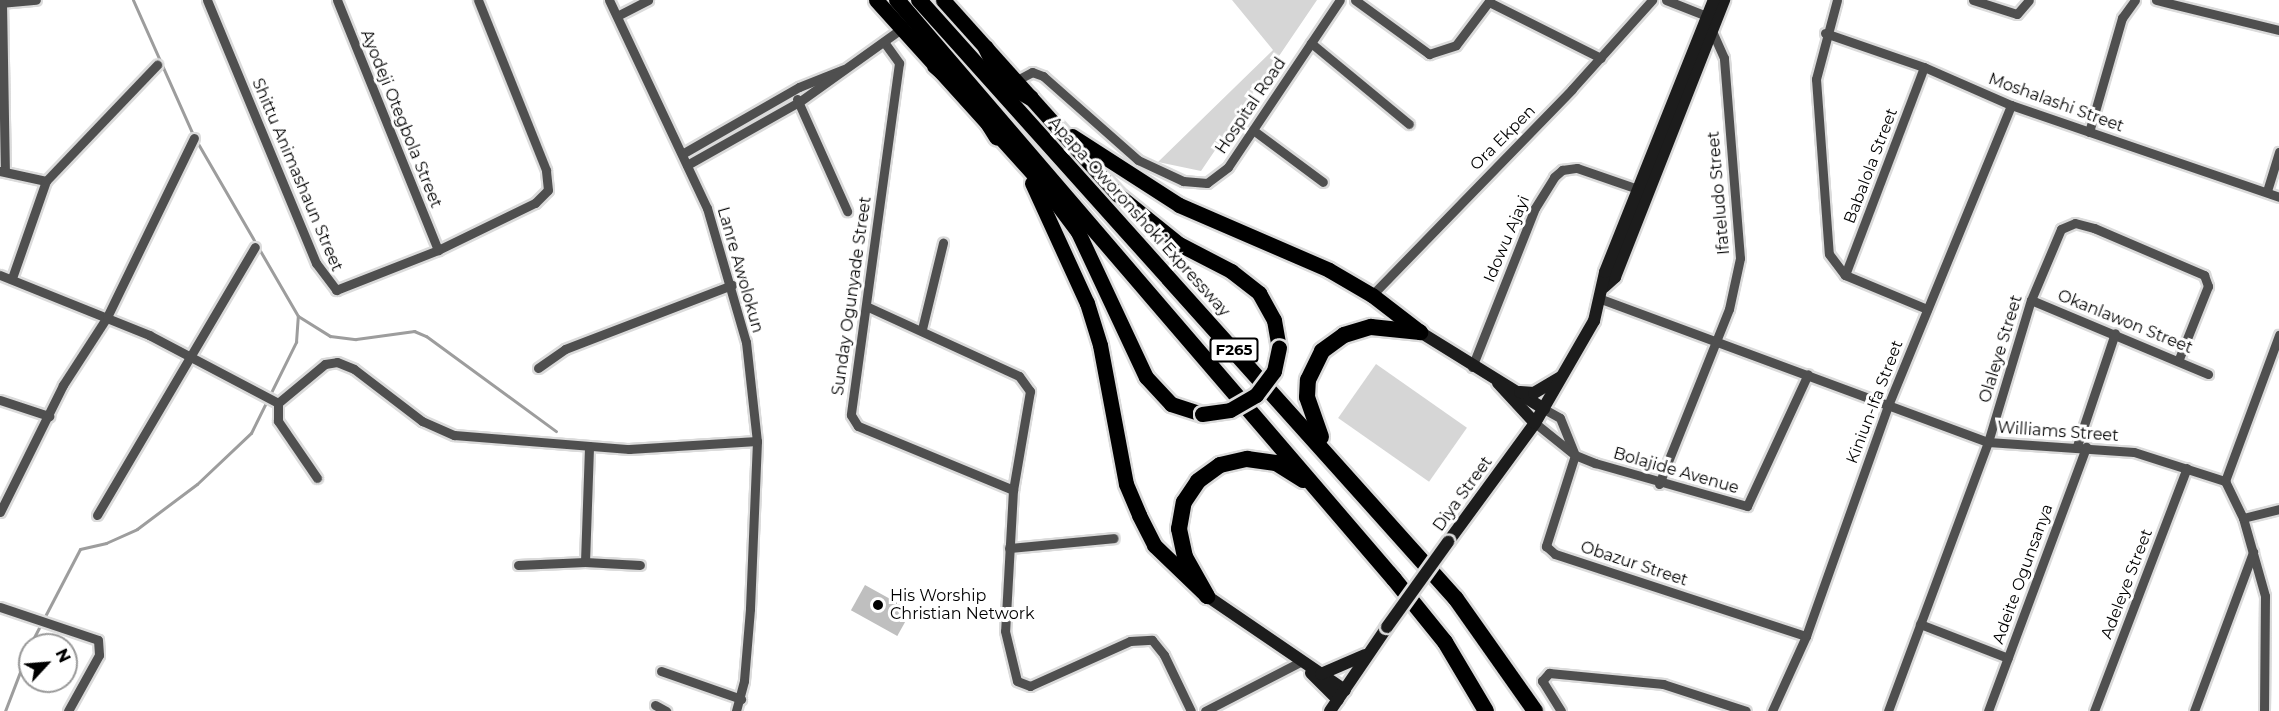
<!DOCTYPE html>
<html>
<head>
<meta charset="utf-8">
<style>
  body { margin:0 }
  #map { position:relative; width:2279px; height:711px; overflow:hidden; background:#fff; font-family:Montserrat,sans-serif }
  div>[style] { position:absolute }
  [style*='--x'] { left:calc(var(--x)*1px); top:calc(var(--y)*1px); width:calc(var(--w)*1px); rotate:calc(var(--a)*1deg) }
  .green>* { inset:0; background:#d6d6d6; transform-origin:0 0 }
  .stream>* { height:3px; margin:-1.5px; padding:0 1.5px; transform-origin:1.5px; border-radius:1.5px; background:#9d9d9d }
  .building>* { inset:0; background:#bfbfbf; transform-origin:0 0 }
  .roads { filter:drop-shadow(2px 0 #dbdbdb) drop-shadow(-2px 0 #dbdbdb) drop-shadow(0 2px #dbdbdb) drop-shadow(0 -2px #dbdbdb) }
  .minor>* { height:9px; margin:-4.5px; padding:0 4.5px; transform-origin:4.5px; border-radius:4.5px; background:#4f4f4f }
  .secondary>* { height:12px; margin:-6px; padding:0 6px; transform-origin:6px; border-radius:6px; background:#1c1c1c }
  .primary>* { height:15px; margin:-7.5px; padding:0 7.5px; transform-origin:7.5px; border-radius:7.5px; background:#000 }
  .motorway>* { height:16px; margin:-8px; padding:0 8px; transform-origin:8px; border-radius:8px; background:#000 }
  .bridges { filter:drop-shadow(2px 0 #dbdbdb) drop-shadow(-2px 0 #dbdbdb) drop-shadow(0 2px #dbdbdb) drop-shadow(0 -2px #dbdbdb) }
  .secondary-bridge>* { height:12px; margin:-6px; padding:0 6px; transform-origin:6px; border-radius:6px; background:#1c1c1c }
  .primary-bridge>* { height:15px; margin:-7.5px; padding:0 7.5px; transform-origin:7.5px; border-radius:7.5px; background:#000 }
  .dots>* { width:16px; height:16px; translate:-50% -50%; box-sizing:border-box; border:3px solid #fff; border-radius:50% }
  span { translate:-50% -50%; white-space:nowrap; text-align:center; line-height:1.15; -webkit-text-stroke:6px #fff; paint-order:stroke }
  .shield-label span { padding:2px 4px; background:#fff; border:2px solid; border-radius:4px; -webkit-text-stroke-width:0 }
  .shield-label { font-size:15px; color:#000; font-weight:700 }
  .street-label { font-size:16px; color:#000 }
  .poi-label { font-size:16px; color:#000 }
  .left { translate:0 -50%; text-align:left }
  .north { position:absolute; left:18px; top:633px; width:60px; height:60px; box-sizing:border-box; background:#fff; border:2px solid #999; border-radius:50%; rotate:64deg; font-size:16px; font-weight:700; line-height:24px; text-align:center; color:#000 }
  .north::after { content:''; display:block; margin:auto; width:21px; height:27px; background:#000; clip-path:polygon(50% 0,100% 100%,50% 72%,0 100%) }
</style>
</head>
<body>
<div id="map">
  <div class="green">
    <i style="clip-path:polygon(1232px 0,1317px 0,1201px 171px,1158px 162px,1273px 50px)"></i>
    <i style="left:1376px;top:364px;width:111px;height:66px;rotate:35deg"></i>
  </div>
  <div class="stream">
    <i style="--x:133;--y:0;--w:148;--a:66"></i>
    <i style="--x:193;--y:135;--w:209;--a:59.9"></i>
    <i style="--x:298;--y:316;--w:38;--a:32"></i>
    <i style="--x:330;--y:336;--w:26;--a:7"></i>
    <i style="--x:356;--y:339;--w:59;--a:-7.9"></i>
    <i style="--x:414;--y:331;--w:13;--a:23"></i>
    <i style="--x:426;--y:336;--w:161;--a:36.2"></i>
    <i style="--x:30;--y:645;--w:108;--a:-62.5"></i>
    <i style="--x:80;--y:549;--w:27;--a:-13"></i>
    <i style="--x:106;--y:543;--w:34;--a:-24"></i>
    <i style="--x:137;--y:529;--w:75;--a:-36.9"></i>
    <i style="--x:197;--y:484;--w:74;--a:-43.4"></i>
    <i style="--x:251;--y:433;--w:102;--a:-63.7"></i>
    <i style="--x:296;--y:342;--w:26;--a:-86"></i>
    <i style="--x:5;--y:711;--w:70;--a:-69"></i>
  </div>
  <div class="building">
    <i style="left:865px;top:585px;width:53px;height:29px;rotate:29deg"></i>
  </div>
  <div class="roads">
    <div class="minor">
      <i style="--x:207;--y:0;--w:285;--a:67.5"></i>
      <i style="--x:316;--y:263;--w:34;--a:53"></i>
      <i style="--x:336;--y:290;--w:110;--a:-21.4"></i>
      <i style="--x:438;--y:250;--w:108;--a:-25.9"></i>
      <i style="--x:535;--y:203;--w:18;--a:-45"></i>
      <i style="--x:548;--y:190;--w:20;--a:-96"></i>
      <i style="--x:546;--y:170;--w:183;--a:-111.8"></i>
      <i style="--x:337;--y:0;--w:270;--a:68"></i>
      <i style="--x:609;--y:0;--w:230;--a:64.8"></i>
      <i style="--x:707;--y:208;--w:140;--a:73.8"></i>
      <i style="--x:746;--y:342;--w:100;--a:83.7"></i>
      <i style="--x:757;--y:441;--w:168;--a:92.4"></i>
      <i style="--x:750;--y:609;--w:72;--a:94.8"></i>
      <i style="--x:744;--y:681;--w:31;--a:105"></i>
      <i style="--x:1355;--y:0;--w:92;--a:36.1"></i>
      <i style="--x:1429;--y:54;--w:28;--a:-18"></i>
      <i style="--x:1456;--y:45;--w:56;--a:-52.9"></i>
      <i style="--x:1666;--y:0;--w:46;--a:21.6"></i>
      <i style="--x:1837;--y:0;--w:82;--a:104.9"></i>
      <i style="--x:1816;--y:79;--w:175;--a:85.8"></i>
      <i style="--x:1829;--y:254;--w:26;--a:53"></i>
      <i style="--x:1845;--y:275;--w:89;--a:22.5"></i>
      <i style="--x:1973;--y:0;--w:46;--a:17.7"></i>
      <i style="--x:2017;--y:14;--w:18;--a:-49"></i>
      <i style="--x:2156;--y:0;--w:127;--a:13.7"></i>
      <i style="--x:1489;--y:2;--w:125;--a:26.6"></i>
      <i style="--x:0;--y:3;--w:36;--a:-5"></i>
      <i style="--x:2;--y:3;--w:168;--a:89"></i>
      <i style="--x:617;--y:16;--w:35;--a:-27"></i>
      <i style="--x:1825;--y:33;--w:105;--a:19"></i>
      <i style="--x:1924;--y:67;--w:95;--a:23.6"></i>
      <i style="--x:2011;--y:105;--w:283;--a:18.9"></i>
      <i style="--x:884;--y:42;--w:26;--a:54"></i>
      <i style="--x:899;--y:63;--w:355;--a:97.8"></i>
      <i style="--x:851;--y:415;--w:13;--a:58"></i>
      <i style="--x:858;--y:426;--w:168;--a:22.4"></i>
      <i style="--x:1311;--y:43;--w:127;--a:39.6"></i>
      <i style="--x:1019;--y:79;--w:15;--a:-28"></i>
      <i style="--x:1032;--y:72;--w:12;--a:20"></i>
      <i style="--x:1043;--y:76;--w:127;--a:41.5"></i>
      <i style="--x:1138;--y:160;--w:50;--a:25"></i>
      <i style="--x:1183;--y:181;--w:24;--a:5"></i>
      <i style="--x:1207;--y:183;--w:26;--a:-37"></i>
      <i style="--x:1228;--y:167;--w:201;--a:-56.2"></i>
      <i style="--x:797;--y:99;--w:123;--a:65.9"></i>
      <i style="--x:1253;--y:130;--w:87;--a:36.6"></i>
      <i style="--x:2089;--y:132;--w:119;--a:-73.9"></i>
      <i style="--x:2122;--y:18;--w:22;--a:-54"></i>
      <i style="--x:682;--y:154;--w:135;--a:-29.8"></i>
      <i style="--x:799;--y:87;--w:48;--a:-21.8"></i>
      <i style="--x:687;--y:165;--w:129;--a:-29.4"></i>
      <i style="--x:799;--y:102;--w:125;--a:-35.6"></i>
      <i style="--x:0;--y:171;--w:47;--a:12.3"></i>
      <i style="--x:2267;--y:191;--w:41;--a:-72.9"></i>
      <i style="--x:0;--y:275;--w:161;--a:21.9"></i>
      <i style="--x:149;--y:335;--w:146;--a:27.8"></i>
      <i style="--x:278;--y:403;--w:61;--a:-39.7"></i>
      <i style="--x:325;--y:364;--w:12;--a:-9"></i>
      <i style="--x:337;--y:362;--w:18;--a:22"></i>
      <i style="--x:354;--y:369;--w:86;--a:37.4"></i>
      <i style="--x:422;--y:421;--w:35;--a:24"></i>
      <i style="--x:454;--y:435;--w:176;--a:4.6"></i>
      <i style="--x:629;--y:449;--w:128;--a:-3.6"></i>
      <i style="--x:1845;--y:275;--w:222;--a:-69.2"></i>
      <i style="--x:12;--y:278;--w:103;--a:-70.7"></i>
      <i style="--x:46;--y:181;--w:161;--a:-46.3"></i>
      <i style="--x:1372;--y:295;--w:287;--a:-45.8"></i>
      <i style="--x:1572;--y:89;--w:120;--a:-48"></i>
      <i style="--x:1601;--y:299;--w:413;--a:20.3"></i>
      <i style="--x:1988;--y:442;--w:146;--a:3.9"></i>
      <i style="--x:2134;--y:452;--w:96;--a:17.7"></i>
      <i style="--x:2225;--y:481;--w:41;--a:64.1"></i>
      <i style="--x:2243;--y:518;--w:81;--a:74.2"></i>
      <i style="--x:2265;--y:596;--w:115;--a:90.5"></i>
      <i style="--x:2031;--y:300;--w:192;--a:22.7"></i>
      <i style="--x:866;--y:306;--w:168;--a:24.6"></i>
      <i style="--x:1019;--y:376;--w:19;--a:54"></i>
      <i style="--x:1030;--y:391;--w:100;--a:99.7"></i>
      <i style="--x:1013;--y:490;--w:141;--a:93.2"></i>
      <i style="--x:1005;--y:631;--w:51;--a:76.5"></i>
      <i style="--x:1017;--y:681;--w:14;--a:21"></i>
      <i style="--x:1030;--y:686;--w:110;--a:-24.2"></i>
      <i style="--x:1130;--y:641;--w:22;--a:-3"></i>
      <i style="--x:1152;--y:640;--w:19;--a:51"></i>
      <i style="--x:1164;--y:655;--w:62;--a:64.3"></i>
      <i style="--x:922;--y:329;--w:89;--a:-76.3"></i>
      <i style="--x:1472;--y:367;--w:171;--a:-68.4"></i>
      <i style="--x:1535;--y:208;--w:36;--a:-58"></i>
      <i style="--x:1554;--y:177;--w:11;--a:-41"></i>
      <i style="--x:1562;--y:170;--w:15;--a:-8"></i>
      <i style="--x:1577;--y:168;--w:65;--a:19"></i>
      <i style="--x:538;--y:368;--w:33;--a:-35"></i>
      <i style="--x:565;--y:349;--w:179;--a:-21"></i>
      <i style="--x:0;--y:400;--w:52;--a:18.1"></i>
      <i style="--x:278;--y:403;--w:18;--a:90"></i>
      <i style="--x:278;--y:421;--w:69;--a:55.6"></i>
      <i style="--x:1544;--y:409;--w:18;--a:29"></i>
      <i style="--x:1560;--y:418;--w:40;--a:68"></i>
      <i style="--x:1575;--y:455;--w:96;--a:107.7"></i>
      <i style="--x:1546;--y:546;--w:12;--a:42"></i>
      <i style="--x:1555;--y:554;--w:264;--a:18.1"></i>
      <i style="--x:1535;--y:423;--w:51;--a:38.7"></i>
      <i style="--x:1575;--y:455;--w:22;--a:22"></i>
      <i style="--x:1595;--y:463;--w:158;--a:15.8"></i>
      <i style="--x:1747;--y:506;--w:145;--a:-65.2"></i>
      <i style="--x:2077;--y:446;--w:119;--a:-71.4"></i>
      <i style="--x:2225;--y:481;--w:156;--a:-69.7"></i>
      <i style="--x:1659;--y:484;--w:188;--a:-68.2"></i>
      <i style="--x:1729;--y:309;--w:52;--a:-77.8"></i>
      <i style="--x:1740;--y:258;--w:201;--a:-94.6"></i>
      <i style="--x:1724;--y:58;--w:27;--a:-114"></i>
      <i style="--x:0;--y:512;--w:142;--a:-63.6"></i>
      <i style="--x:63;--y:385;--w:81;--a:-57.1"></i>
      <i style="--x:107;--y:317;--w:199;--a:-64.1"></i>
      <i style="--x:97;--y:515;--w:311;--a:-59.5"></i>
      <i style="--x:2243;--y:518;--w:37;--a:-14"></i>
      <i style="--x:1009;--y:548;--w:105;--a:-5.4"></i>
      <i style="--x:585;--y:562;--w:116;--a:-88"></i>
      <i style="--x:518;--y:565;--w:67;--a:-2.6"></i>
      <i style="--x:585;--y:562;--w:55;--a:3.1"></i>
      <i style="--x:0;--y:607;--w:103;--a:18.6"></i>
      <i style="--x:98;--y:640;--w:15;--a:86"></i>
      <i style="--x:99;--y:655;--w:64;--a:119"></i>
      <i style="--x:1920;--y:624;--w:94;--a:21.1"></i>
      <i style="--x:661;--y:671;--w:85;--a:19.3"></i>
      <i style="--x:655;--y:705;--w:13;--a:29"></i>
      <i style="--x:1205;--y:711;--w:107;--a:-27.3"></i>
      <i style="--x:1561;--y:711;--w:36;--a:-122"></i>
      <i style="--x:1542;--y:681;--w:11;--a:-49"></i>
      <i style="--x:1549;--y:673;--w:115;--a:5.5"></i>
      <i style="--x:1663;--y:684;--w:87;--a:18"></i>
      <i style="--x:1772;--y:711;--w:82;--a:-65.6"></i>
      <i style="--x:1806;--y:636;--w:247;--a:-70.4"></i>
      <i style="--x:1889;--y:403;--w:322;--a:-67.7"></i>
      <i style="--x:1888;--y:711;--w:287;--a:-69.6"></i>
      <i style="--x:1988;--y:442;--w:148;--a:-73.2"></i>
      <i style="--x:2031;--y:300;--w:77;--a:-67.1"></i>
      <i style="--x:2061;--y:229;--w:15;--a:-23"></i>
      <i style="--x:2075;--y:223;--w:20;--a:15"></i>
      <i style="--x:2094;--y:228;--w:120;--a:23.1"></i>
      <i style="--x:2204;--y:275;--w:12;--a:70"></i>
      <i style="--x:2208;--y:286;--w:79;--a:111.7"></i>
      <i style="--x:1988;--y:711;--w:282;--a:-69.6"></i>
      <i style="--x:2094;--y:711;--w:260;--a:-69.1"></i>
      <i style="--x:2194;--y:711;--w:170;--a:-69.6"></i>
    </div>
    <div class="secondary">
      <i style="--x:1604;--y:287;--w:15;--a:-42"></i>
      <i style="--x:1615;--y:277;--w:298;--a:-68.5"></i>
      <i style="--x:1420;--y:332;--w:146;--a:31.8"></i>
      <i style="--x:1498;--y:383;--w:54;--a:47.2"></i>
      <i style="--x:1520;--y:392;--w:14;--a:4"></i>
      <i style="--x:1534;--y:393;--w:31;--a:-31"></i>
      <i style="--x:1448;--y:542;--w:147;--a:-53.8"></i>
      <i style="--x:1535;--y:423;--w:118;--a:-60"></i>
      <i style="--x:1594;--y:321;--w:50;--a:-77.3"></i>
      <i style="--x:1605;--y:272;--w:293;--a:-68.2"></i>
      <i style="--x:1207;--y:596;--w:167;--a:34.3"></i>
      <i style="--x:1311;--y:673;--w:38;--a:45"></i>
      <i style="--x:1321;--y:674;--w:48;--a:-23.4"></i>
      <i style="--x:1330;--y:711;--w:102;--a:-55.8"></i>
    </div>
    <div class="primary">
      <i style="--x:876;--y:0;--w:248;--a:47.9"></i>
      <i style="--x:1042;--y:184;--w:60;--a:53.1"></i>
      <i style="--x:1078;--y:232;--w:160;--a:64.9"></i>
      <i style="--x:1146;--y:377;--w:37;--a:47"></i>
      <i style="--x:1171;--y:404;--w:33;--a:18"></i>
      <i style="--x:943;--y:0;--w:261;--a:48.1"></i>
      <i style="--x:1117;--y:194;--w:80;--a:38.9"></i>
      <i style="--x:1179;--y:244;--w:59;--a:27.4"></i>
      <i style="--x:1231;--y:271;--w:36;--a:38"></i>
      <i style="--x:1259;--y:293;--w:31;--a:61"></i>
      <i style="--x:1274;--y:320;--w:28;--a:80"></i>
      <i style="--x:1072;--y:136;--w:127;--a:32.8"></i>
      <i style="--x:1179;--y:205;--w:163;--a:23.4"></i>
      <i style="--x:1329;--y:270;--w:50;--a:30.2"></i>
      <i style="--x:1372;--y:295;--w:61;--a:37.6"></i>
      <i style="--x:1032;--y:183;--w:132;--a:65.4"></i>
      <i style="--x:1087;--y:303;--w:44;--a:72.8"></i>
      <i style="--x:1100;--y:345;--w:141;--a:79.4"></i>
      <i style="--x:1126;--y:484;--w:34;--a:67"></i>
      <i style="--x:1139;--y:515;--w:34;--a:63"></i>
      <i style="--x:1154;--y:545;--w:74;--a:43.9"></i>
    </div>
    <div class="motorway">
      <i style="--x:897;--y:0;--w:763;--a:49.36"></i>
      <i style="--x:1394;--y:579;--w:81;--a:51"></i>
      <i style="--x:1445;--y:642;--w:80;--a:59.3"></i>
      <i style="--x:919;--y:0;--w:804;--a:48.12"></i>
      <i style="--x:1456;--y:599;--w:137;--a:54.8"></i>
      <i style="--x:986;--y:48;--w:46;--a:64"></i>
      <i style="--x:935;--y:66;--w:41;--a:41.1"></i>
      <i style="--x:998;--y:79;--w:38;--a:30"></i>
      <i style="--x:978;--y:107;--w:36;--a:58"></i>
      <i style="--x:1321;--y:437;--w:42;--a:-109.3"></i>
      <i style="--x:1307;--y:397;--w:17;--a:-87"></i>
      <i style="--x:1308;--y:380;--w:32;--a:-64"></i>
      <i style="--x:1322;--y:351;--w:27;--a:-36"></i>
      <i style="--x:1344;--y:335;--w:28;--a:-17"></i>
      <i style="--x:1371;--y:327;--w:49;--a:5.8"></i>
      <i style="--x:1207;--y:596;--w:45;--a:-119.4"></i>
      <i style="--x:1185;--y:557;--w:29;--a:-102"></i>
      <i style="--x:1179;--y:529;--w:27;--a:-80"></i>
      <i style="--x:1184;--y:502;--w:25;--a:-56"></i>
      <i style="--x:1198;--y:481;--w:27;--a:-36"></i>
      <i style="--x:1220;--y:465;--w:28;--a:-13"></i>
      <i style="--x:1247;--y:459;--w:29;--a:8"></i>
      <i style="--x:1276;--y:463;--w:32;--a:32"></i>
    </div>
  </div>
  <div class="bridges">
    <div class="secondary-bridge">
      <i style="--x:1387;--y:627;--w:105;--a:-54.3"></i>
    </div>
    <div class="primary-bridge">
      <i style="--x:1202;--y:414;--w:28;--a:-8"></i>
      <i style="--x:1230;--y:410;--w:30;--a:-30"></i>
      <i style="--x:1256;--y:395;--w:30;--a:-53"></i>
      <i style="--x:1274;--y:371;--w:24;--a:-78"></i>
    </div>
  </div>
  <div class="dots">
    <i style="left:878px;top:605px;background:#000"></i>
  </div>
  <div class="shield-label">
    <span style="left:1234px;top:350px">F265</span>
  </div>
  <div class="street-label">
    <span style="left:2056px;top:103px;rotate:20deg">Moshalashi Street</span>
    <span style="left:1251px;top:106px;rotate:-56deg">Hospital Road</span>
    <span style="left:401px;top:119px;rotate:68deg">Ayodeji Otegbola Street</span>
    <span style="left:1503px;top:138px;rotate:-45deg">Ora Ekpen</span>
    <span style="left:1871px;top:166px;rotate:-69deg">Babalola Street</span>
    <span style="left:297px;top:175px;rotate:67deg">Shittu Animashaun Street</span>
    <span style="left:1719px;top:193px;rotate:-95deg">Ifateludo Street</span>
    <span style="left:1139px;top:217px;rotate:48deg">Apapa-Oworonshoki Expressway</span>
    <span style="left:1507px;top:239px;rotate:-67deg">Idowu Ajayi</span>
    <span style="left:740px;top:270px;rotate:74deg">Lanre Awolokun</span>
    <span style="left:852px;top:296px;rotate:-82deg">Sunday Ogunyade Street</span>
    <span style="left:2125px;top:322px;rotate:22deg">Okanlawon Street</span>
    <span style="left:2001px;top:349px;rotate:-73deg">Olaleye Street</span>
    <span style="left:1875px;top:402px;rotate:-69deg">Kiniun-Ifa Street</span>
    <span style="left:2058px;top:432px;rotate:4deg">Williams Street</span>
    <span style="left:1676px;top:471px;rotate:16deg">Bolajide Avenue</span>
    <span style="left:1463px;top:494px;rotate:-54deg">Diya Street</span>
    <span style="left:1634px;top:564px;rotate:18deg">Obazur Street</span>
    <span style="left:2023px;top:574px;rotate:-70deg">Adeite Ogunsanya</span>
    <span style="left:2127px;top:584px;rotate:-69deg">Adeleye Street</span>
  </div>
  <div class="poi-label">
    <span class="left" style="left:890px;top:605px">His Worship<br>Christian Network</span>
  </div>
  <div class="north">N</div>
</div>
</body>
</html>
